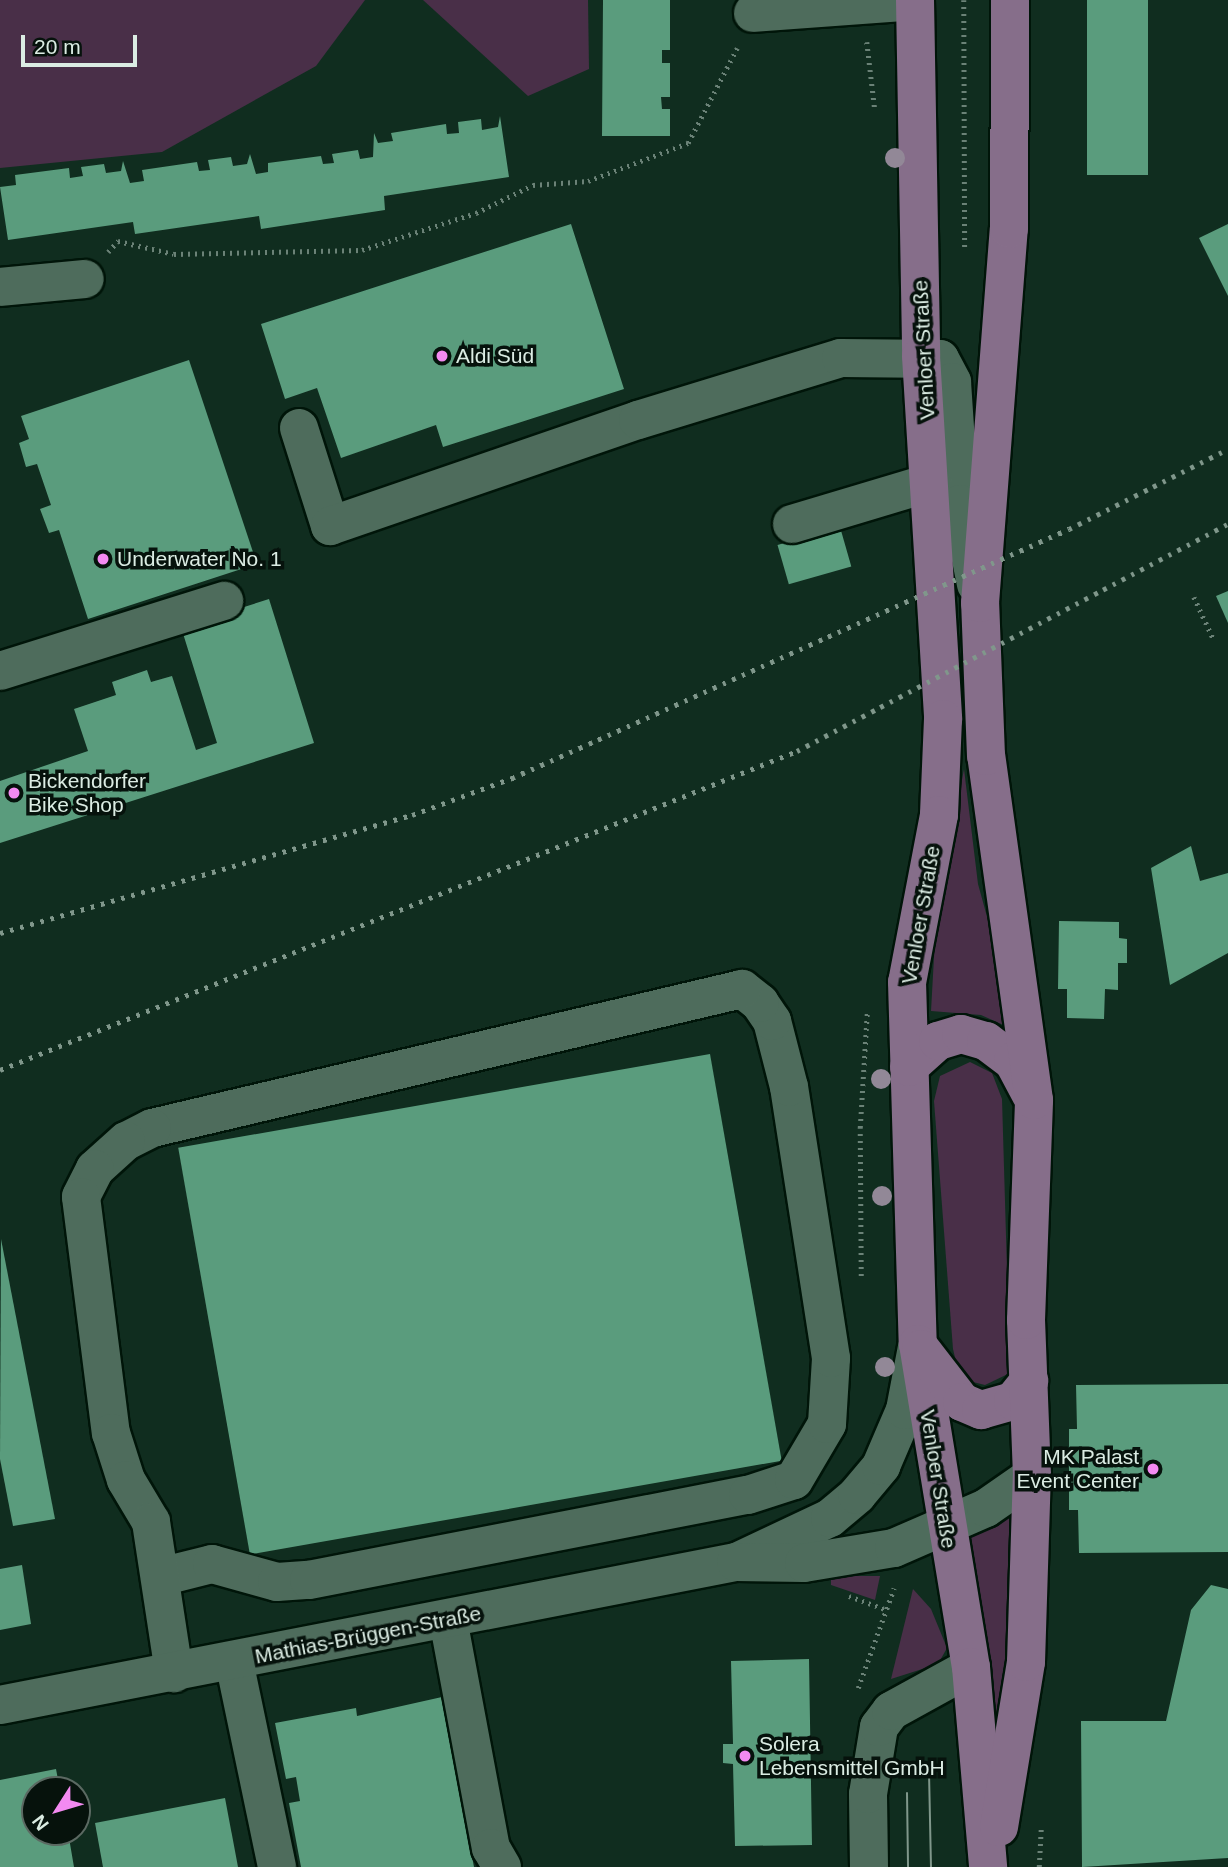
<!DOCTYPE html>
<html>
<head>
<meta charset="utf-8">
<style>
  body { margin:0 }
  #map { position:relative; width:1228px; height:1867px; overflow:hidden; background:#102d1f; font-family:Helvetica,sans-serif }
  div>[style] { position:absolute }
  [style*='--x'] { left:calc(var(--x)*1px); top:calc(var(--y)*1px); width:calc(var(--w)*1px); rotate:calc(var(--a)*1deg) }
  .green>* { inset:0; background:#492f48 }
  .building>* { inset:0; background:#5a9c7d; transform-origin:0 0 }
  .path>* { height:4.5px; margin-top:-2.25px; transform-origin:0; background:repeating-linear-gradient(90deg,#6b8277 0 2px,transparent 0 7px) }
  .roads { filter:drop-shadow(2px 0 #001509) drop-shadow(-2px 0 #001509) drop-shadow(0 2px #001509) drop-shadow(0 -2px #001509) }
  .minor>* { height:38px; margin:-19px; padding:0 19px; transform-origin:19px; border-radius:19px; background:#4e6c5c }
  .major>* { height:38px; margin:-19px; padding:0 19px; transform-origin:19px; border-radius:19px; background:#866e8a }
  .tram>* { height:2px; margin:-1px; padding:0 1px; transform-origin:1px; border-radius:1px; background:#80978b }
  .rail>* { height:5px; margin-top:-2.5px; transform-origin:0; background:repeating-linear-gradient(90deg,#80978b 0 3.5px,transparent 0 10.5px) }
  .trees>* { width:20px; height:20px; margin:-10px; border-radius:50%; background:#928897 }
  .dots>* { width:19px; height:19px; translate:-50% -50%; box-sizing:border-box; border:4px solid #06120c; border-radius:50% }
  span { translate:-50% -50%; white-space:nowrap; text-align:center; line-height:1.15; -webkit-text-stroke:7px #06120c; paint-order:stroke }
  .street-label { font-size:21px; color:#dbece3 }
  .poi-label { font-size:21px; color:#dbece3 }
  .left { translate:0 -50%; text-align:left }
  .right { translate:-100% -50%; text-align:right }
  .north { position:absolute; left:21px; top:1776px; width:70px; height:70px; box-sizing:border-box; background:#06120c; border:2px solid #5b6962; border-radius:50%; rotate:233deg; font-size:19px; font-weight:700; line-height:28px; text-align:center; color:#dbece3 }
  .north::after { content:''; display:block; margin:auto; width:24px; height:32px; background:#f38af1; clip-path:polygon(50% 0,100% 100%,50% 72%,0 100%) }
  .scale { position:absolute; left:21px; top:35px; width:116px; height:32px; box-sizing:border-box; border:4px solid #dbece3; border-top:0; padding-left:9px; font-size:21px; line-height:24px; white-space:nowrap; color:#dbece3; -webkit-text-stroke:5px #06120c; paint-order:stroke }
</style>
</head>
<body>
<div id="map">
  <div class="green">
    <i style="clip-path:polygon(0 0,365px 0,316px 66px,162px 152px,0 168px)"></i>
    <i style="clip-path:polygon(423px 0,588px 0,589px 69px,528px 96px)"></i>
    <i style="clip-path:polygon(964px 769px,978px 884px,1002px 971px,1008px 1027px,981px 1015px,931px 1011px,936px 921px)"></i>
    <i style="clip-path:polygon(970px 1062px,992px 1073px,1002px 1099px,1010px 1373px,985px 1385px,969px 1381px,957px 1366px,953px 1349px,934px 1101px,940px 1076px)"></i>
    <i style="clip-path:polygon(1019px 1498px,1000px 1718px,995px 1724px,962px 1534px)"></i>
    <i style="clip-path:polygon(831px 1576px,880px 1576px,875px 1600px,831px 1585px)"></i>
    <i style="clip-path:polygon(913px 1589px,931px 1609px,947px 1648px,938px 1664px,891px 1679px)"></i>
  </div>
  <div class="building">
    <i style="clip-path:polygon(603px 0,670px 0,670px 50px,662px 50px,662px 63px,670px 63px,670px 97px,661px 97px,662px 109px,670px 109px,670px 136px,602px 136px)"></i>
    <i style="left:1087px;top:0;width:61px;height:175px"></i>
    <i style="clip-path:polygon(500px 116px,509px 177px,384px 196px,385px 210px,261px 229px,259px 216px,135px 234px,133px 222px,8px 240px,0 187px,16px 185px,15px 175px,69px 168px,70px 178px,83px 176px,81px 167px,104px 164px,106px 173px,121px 171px,123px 161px,130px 183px,144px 181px,142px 170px,197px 162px,199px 171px,210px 170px,208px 160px,231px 157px,233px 166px,247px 164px,250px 154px,256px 174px,268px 172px,268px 163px,321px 156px,323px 164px,334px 163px,332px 154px,358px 150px,360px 159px,373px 157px,374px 133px,378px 143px,393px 141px,391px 133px,446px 124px,447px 134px,459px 133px,458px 122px,481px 119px,482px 130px,498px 127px)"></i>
    <i style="clip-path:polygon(571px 224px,624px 389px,443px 447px,436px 425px,341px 458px,317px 388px,285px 399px,261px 324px)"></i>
    <i style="clip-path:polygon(1228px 224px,1228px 296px,1199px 238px)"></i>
    <i style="clip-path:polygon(189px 360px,257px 564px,88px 619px,59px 530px,49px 533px,40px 509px,51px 505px,37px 464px,26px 467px,19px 443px,29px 439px,21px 416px)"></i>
    <i style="left:840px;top:527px;width:41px;height:65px;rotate:74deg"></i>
    <i style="clip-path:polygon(1228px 591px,1228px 623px,1216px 596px)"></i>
    <i style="clip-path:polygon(269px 599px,314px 743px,0 843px,0 781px,88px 751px,74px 709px,116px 695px,112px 682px,147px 670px,151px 682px,172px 676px,196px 750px,217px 743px,181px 627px)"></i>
    <i style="clip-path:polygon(1191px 846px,1200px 881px,1228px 873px,1228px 953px,1170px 985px,1151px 868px)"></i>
    <i style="clip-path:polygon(1059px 921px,1119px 922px,1119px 938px,1127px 939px,1127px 963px,1118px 963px,1118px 990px,1105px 989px,1104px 1019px,1067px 1018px,1067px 989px,1058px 989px)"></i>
    <i style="left:710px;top:1054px;width:413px;height:540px;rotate:80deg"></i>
    <i style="clip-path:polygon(1px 1239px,55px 1519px,13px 1526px,0 1459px)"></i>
    <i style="clip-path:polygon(1228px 1384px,1228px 1552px,1079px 1553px,1078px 1510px,1069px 1510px,1069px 1429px,1077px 1429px,1076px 1385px)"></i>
    <i style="clip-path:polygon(22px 1565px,31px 1624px,0 1630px,0 1569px)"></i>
    <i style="clip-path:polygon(1211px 1585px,1228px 1589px,1228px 1858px,1082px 1867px,1081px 1721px,1166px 1721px,1191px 1610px)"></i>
    <i style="clip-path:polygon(809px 1659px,812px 1845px,735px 1846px,733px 1764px,723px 1763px,723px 1744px,733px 1744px,731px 1661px)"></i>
    <i style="clip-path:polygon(442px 1697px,474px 1867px,301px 1867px,289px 1803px,300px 1801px,296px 1777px,286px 1779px,275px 1723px,356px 1708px,357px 1716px)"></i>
    <i style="clip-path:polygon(56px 1769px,60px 1790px,35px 1790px,35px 1832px,68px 1832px,74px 1867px,0 1867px,0 1780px)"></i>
    <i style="clip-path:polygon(225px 1798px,238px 1867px,103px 1867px,95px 1823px)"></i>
  </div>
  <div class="path">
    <i style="--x:964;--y:0;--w:250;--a:89.8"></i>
    <i style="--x:867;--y:42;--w:68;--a:83.3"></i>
    <i style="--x:108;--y:252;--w:15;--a:-48"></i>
    <i style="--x:118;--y:241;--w:57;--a:13.1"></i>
    <i style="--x:174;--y:254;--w:188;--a:-1.2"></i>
    <i style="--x:362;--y:250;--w:120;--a:-18"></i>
    <i style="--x:476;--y:213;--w:64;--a:-26.2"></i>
    <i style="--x:533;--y:185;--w:55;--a:-4.2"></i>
    <i style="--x:588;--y:181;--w:107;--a:-20.8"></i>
    <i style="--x:688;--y:143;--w:107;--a:-62.7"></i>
    <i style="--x:1194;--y:597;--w:47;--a:65.1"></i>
    <i style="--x:861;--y:1276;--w:148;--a:-90.4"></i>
    <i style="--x:860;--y:1128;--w:116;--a:-86.5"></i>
    <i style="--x:849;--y:1596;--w:38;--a:20"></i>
    <i style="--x:858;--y:1688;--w:106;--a:-70.2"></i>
    <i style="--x:1039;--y:1867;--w:38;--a:-87"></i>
  </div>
  <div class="roads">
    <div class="minor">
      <i style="--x:753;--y:13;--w:162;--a:-4.2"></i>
      <i style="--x:0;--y:287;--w:85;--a:-5.4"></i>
      <i style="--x:299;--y:428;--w:103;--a:72.4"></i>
      <i style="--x:330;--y:526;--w:326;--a:-19"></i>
      <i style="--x:638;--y:420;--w:212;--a:-17"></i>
      <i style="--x:841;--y:358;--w:99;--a:0.6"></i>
      <i style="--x:940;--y:359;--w:26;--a:62"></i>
      <i style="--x:952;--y:382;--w:122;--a:86.2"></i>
      <i style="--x:960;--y:504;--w:82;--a:78.7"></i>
      <i style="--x:792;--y:524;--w:146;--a:-16.7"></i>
      <i style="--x:0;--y:671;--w:235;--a:-17.4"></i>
      <i style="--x:741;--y:1560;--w:98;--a:-25.3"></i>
      <i style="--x:830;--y:1518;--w:35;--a:-40"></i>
      <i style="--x:857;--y:1495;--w:38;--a:-50"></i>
      <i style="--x:881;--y:1466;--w:61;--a:-66.8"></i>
      <i style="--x:905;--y:1410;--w:64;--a:-79.2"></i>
      <i style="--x:160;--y:1577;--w:54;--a:-14"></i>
      <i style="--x:212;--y:1564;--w:67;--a:15.5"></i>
      <i style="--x:277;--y:1582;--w:32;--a:-4"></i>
      <i style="--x:309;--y:1580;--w:447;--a:-11"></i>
      <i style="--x:748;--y:1495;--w:48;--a:-18.1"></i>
      <i style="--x:794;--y:1480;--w:65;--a:-59.5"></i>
      <i style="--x:827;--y:1424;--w:66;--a:-86.5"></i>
      <i style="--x:831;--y:1358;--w:274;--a:-98.8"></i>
      <i style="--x:789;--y:1087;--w:68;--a:-104.4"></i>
      <i style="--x:772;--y:1021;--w:22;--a:-124"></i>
      <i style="--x:760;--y:1003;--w:23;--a:-142"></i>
      <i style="--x:742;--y:989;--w:606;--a:166.74"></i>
      <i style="--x:152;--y:1128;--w:29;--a:153"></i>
      <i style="--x:126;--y:1141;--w:42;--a:137.9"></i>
      <i style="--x:95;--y:1169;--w:31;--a:117"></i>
      <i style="--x:81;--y:1197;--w:238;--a:82.8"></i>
      <i style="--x:111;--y:1433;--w:49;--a:72.3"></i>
      <i style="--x:126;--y:1480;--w:49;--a:59.2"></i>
      <i style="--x:151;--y:1522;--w:153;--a:81.3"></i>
      <i style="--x:448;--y:1619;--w:233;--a:79.4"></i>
      <i style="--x:491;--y:1848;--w:22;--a:60"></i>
      <i style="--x:234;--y:1661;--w:210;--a:78.2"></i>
      <i style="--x:0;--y:1705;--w:750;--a:-11"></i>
      <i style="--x:736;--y:1562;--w:68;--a:0.8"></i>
      <i style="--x:804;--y:1563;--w:91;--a:-9.5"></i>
      <i style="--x:894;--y:1548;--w:100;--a:-23.5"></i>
      <i style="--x:986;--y:1508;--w:56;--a:-34.8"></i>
      <i style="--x:869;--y:1867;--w:73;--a:-90.8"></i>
      <i style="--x:868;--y:1794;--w:68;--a:-80.7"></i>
      <i style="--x:879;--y:1727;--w:20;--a:-53"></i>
      <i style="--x:891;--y:1711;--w:91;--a:-28.8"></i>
    </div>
    <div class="major">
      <i style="--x:915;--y:0;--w:356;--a:89"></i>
      <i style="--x:921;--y:356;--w:364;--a:86.5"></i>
      <i style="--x:943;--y:719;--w:96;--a:92.4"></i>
      <i style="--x:939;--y:815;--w:170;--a:100.8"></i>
      <i style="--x:907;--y:982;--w:362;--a:88.3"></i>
      <i style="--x:918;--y:1344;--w:327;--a:80.7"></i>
      <i style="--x:971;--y:1667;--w:201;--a:85.1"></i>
      <i style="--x:909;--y:1067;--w:39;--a:-42"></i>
      <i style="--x:938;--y:1041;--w:24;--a:-17"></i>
      <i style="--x:961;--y:1034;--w:26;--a:16"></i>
      <i style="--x:986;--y:1041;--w:34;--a:37"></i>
      <i style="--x:1013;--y:1061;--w:38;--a:62"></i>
      <i style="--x:921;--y:1349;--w:67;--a:52.3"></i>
      <i style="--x:962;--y:1402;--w:21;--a:23"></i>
      <i style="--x:981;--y:1410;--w:33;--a:-16"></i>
      <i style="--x:1013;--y:1401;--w:26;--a:-51"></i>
      <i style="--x:999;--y:1827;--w:167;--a:-80.7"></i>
      <i style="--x:1026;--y:1662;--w:186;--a:-88.2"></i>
      <i style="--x:1032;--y:1476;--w:156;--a:-92.2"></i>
      <i style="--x:1026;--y:1320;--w:220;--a:-87.9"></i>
      <i style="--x:1034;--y:1100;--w:347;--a:-97.9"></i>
      <i style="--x:986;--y:756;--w:153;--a:-92.2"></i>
      <i style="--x:980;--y:603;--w:375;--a:-85.6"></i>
      <i style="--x:1009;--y:229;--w:229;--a:-89.7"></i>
    </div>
  </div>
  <div class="tram">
    <i style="--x:929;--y:1772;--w:95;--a:88.8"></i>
    <i style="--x:907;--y:1793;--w:74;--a:89.2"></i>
  </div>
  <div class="rail">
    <i style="--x:0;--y:933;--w:429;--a:-16"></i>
    <i style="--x:412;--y:815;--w:107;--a:-20.3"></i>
    <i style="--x:512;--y:778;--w:610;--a:-24.09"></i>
    <i style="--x:1069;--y:529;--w:178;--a:-26.7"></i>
    <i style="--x:0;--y:1070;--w:858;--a:-21.81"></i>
    <i style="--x:797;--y:751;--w:487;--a:-27.8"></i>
  </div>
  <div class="trees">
    <i style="left:895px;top:158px"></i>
    <i style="left:881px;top:1079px"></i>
    <i style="left:882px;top:1196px"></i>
    <i style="left:885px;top:1367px"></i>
  </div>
  <div class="dots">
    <i style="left:442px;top:356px;background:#f38af1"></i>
    <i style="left:103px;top:559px;background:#f38af1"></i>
    <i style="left:14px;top:793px;background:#f38af1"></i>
    <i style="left:1153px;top:1469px;background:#f38af1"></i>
    <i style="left:745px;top:1756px;background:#f38af1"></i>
  </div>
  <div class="street-label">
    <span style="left:924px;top:350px;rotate:-93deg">Venloer Straße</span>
    <span style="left:921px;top:915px;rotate:-80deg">Venloer Straße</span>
    <span style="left:938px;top:1479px;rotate:81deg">Venloer Straße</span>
    <span style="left:368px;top:1635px;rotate:-11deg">Mathias-Brüggen-Straße</span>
  </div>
  <div class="poi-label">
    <span class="left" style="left:456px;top:356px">Aldi Süd</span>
    <span class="left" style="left:117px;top:559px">Underwater No. 1</span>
    <span class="left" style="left:28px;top:793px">Bickendorfer<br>Bike Shop</span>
    <span class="right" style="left:1139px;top:1469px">MK Palast<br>Event Center</span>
    <span class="left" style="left:759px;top:1756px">Solera<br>Lebensmittel GmbH</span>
  </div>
  <div class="north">N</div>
  <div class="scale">20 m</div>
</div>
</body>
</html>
